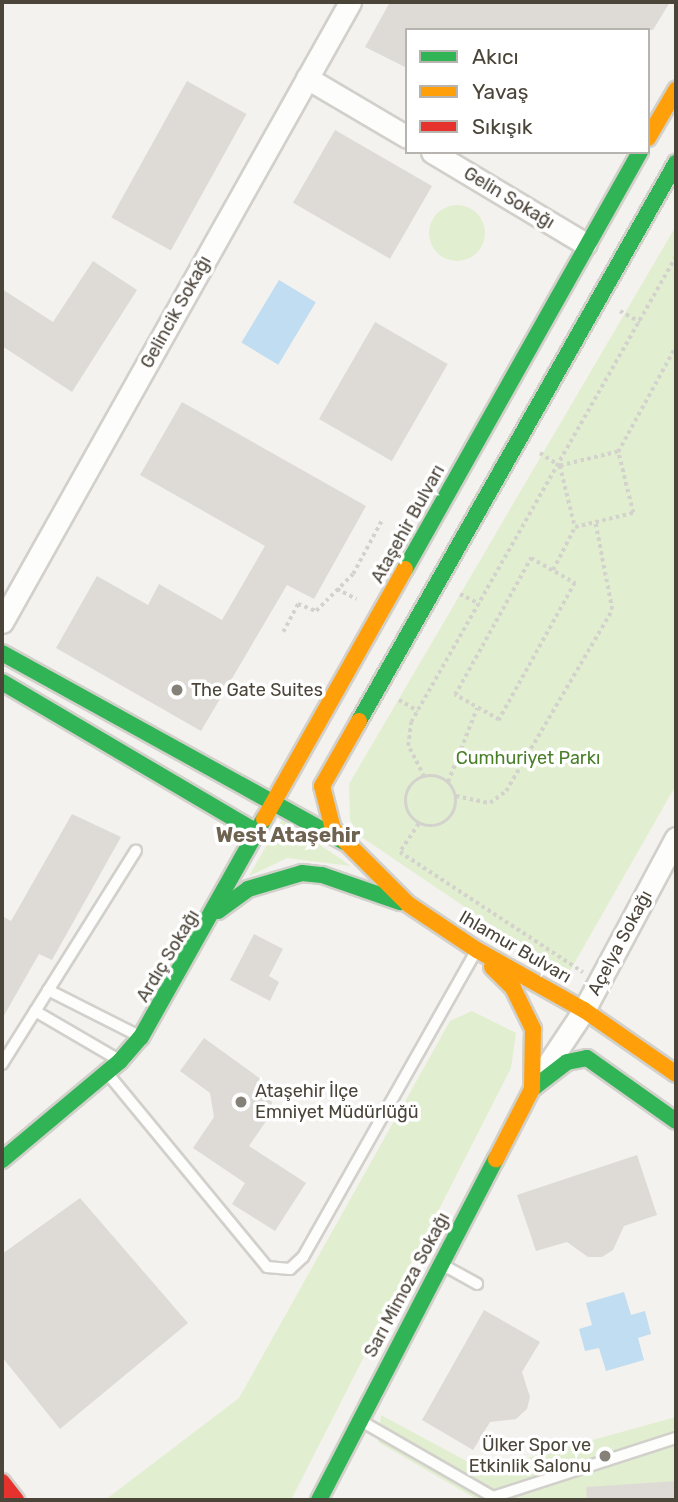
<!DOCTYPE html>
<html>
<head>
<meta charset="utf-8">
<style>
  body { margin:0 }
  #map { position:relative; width:678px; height:1502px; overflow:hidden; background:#f4f2ee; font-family:Rubik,sans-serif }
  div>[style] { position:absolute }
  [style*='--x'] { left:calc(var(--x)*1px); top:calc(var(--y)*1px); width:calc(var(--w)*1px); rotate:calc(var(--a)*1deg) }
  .green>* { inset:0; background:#e1eecf }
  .round { border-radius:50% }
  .water>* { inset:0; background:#c0ddf1; transform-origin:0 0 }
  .building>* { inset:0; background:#dedbd6; transform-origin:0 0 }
  .path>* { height:3.5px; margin-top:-1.75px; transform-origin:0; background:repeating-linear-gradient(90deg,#d3d2cc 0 3.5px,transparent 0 7px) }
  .path>.ring { margin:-1.75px; padding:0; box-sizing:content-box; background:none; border:3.5px solid #d3d2cc; border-radius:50% }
  .roads { filter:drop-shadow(2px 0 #d2d0cb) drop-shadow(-2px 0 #d2d0cb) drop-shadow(0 2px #d2d0cb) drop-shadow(0 -2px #d2d0cb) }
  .lane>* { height:10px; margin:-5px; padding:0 5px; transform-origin:5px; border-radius:5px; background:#fdfdfc }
  .street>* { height:21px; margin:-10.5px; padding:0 10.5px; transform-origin:10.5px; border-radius:10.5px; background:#fdfdfc }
  .fast>* { height:16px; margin:-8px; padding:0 8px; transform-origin:8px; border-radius:8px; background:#30b455 }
  .slow>* { height:16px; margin:-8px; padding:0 8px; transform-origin:8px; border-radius:8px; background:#ff9f0a }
  .jam>* { height:16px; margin:-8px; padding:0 8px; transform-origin:8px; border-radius:8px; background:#e5322d }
  .dots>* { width:19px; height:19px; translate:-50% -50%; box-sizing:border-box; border:4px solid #fff; border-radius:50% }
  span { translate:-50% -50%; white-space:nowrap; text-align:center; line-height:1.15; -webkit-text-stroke:7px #fff; paint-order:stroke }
  .street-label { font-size:18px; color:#4b4439 }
  .poi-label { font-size:18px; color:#4b4439 }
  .left { translate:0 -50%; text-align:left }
  .right { translate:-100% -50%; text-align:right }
  .park-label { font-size:18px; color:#4a7f2a }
  .quarter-label { font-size:21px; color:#6e6250; font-weight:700 }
  .frame { position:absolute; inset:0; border:4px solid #4b4439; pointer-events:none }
  .legend { position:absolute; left:405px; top:28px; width:245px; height:126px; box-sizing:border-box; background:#fff; border:2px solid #b7b4b0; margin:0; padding:9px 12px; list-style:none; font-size:21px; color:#4b4439 }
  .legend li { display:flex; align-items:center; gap:14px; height:35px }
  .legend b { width:35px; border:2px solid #b7b4b0 }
</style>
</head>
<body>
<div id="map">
  <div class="green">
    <i class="round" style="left:429px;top:205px;width:56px;height:56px"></i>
    <i style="clip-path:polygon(676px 226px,676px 785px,567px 976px,360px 836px,350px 820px,349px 784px)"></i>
    <i style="clip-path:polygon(282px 819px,351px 866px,287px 858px,249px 876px)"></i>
    <i style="clip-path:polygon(472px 1011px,516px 1033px,511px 1068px,291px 1500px,105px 1500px,239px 1398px,450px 1021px)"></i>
    <i style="clip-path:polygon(381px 1415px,483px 1470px,676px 1417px,676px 1500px,478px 1500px,378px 1442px)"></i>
  </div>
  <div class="water">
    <i style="left:279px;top:280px;width:43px;height:73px;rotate:31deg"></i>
    <i style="clip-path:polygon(624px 1292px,631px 1315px,645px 1311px,651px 1334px,638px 1338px,644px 1360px,606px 1371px,599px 1348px,585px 1351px,579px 1329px,592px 1325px,586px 1303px)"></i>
  </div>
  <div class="building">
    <i style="clip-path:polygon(390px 2px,670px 2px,653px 30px,407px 30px,407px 68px,365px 47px)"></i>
    <i style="left:187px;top:81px;width:68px;height:156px;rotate:29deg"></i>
    <i style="left:335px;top:130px;width:112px;height:84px;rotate:30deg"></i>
    <i style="clip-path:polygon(93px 261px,137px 290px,72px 392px,2px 346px,2px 289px,53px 322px)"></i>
    <i style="left:375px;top:322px;width:84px;height:112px;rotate:30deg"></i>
    <i style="clip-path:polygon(182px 402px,366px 506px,314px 599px,287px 585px,201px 731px,56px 648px,97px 576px,148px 605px,159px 584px,222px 620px,265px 546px,140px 475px)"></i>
    <i style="clip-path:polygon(72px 814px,121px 837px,52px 960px,39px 954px,2px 1019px,2px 916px,11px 921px)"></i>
    <i style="clip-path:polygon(254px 934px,283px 949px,269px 976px,279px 982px,270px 1001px,230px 980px)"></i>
    <i style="clip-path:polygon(204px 1038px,269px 1085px,273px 1111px,249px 1146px,306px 1183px,275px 1231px,232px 1204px,245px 1183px,193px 1148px,214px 1117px,210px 1093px,180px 1071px)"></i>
    <i style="clip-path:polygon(637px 1155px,657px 1215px,624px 1226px,613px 1250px,602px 1257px,588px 1257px,567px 1242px,536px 1251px,517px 1195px)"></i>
    <i style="clip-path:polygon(80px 1198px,188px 1323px,60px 1429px,2px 1357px,2px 1254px)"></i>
    <i style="clip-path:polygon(484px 1310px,540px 1342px,522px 1372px,530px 1397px,527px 1409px,516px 1419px,490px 1422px,473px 1450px,422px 1420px)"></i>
    <i style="clip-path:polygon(676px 1481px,676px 1500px,587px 1500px,586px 1487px)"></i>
  </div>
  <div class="path">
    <i style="--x:620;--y:311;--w:23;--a:29"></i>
    <i style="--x:618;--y:452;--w:121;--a:-61.3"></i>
    <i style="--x:540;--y:453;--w:24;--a:33"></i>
    <i style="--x:560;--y:466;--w:63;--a:76.2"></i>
    <i style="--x:575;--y:527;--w:60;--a:-13.6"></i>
    <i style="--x:633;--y:513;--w:63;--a:-103.8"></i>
    <i style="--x:618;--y:452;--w:60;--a:166.4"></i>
    <i style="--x:531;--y:558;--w:51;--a:29.6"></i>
    <i style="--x:575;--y:583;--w:157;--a:119"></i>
    <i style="--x:499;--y:720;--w:51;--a:-150.4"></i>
    <i style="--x:455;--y:695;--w:157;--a:-61"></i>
    <i style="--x:553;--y:570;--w:48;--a:-62.9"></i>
    <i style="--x:337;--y:589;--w:22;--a:27"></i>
    <i style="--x:460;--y:594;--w:22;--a:27"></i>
    <i style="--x:283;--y:632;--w:32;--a:-62"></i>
    <i style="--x:298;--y:604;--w:19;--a:21"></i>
    <i style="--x:316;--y:611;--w:52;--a:-45"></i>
    <i style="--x:353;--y:574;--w:61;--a:-61.8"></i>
    <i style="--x:399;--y:700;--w:22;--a:30"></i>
    <i class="ring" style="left:406px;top:776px;width:46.5px;height:46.5px"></i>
    <i style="--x:424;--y:777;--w:35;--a:-117"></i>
    <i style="--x:408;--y:746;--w:24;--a:-83"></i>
    <i style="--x:411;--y:722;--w:536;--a:-60.37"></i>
    <i style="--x:448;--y:782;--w:79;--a:-68.6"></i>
    <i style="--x:456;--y:796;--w:35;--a:12"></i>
    <i style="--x:490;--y:803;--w:20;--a:-37"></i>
    <i style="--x:506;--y:791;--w:210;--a:-59.6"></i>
    <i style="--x:612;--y:610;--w:90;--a:-100.9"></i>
    <i style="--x:419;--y:824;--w:34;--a:124"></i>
    <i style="--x:400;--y:852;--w:219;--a:33.3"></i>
  </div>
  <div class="roads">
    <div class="lane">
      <i style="--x:48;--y:990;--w:102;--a:26.8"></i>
      <i style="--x:35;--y:1011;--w:95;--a:30.3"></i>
      <i style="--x:2;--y:1064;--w:252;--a:-57.9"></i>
      <i style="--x:108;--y:1074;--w:250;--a:50.5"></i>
      <i style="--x:267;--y:1267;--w:23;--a:5"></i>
      <i style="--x:290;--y:1269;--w:18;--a:-43"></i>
      <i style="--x:303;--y:1257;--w:352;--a:-60.5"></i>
      <i style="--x:443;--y:1265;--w:39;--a:29"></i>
      <i style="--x:361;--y:1421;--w:152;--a:29.9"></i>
      <i style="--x:494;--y:1500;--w:3;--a:-108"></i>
      <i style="--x:493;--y:1497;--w:192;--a:-17.9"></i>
    </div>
    <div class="street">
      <i style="--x:307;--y:78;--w:116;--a:30.5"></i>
      <i style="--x:432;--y:152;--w:179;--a:30.9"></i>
      <i style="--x:2;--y:622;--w:711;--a:-60.69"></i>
      <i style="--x:542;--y:1073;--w:76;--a:-56.3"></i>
      <i style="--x:584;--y:1010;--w:195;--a:-61.9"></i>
    </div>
    <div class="fast">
      <i style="--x:405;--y:569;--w:479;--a:-60.6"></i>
      <i style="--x:2;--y:653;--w:391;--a:28.9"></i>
      <i style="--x:2;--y:682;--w:296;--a:30.5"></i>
      <i style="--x:359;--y:721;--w:642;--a:-60.4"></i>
      <i style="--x:218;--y:911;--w:37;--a:-36"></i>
      <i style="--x:248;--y:889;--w:56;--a:-16.5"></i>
      <i style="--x:302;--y:873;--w:20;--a:6"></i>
      <i style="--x:322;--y:875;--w:83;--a:19.1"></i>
      <i style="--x:532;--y:1089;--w:44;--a:-37.6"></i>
      <i style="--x:567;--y:1062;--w:20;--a:-11"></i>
      <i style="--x:587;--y:1058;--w:109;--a:35.3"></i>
      <i style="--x:2;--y:1160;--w:154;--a:-40"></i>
      <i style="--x:120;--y:1061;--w:32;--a:-49"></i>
      <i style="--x:141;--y:1037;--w:250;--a:-60.6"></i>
      <i style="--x:319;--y:1500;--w:384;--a:-62.6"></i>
    </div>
    <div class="slow">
      <i style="--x:648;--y:138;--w:56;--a:-59.7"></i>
      <i style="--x:359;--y:721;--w:75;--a:119.6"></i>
      <i style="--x:322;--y:786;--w:44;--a:75.7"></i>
      <i style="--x:333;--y:829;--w:106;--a:45"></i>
      <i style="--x:408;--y:904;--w:83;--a:33.7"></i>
      <i style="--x:477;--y:950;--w:123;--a:29.3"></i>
      <i style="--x:584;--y:1010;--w:112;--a:34.8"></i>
      <i style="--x:264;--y:819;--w:287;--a:-60.6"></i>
      <i style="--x:492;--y:967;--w:30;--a:45"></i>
      <i style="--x:513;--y:988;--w:46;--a:64"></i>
      <i style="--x:533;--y:1029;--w:60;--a:91"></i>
      <i style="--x:532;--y:1089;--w:79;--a:117.2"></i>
    </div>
    <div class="jam">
      <i style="--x:2;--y:1482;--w:23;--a:52"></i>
    </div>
  </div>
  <div class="dots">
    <i style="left:177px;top:690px;background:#868178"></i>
    <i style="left:241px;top:1102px;background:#868178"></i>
    <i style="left:605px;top:1456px;background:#868178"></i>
  </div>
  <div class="street-label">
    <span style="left:509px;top:198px;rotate:31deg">Gelin Sokağı</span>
    <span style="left:176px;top:312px;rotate:-61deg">Gelincik Sokağı</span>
    <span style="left:408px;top:524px;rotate:-61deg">Ataşehir Bulvarı</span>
    <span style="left:620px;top:943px;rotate:-62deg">Açelya Sokağı</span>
    <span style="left:515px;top:947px;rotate:30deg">Ihlamur Bulvarı</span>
    <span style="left:168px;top:956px;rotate:-59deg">Ardıç Sokağı</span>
    <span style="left:407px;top:1285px;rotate:-62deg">Sarı Mimoza Sokağı</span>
  </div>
  <div class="poi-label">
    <span class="left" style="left:191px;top:690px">The Gate Suites</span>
    <span class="left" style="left:255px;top:1102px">Ataşehir İlçe<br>Emniyet Müdürlüğü</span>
    <span class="right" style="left:591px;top:1456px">Ülker Spor ve<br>Etkinlik Salonu</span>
  </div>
  <div class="park-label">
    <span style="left:528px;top:758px">Cumhuriyet Parkı</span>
  </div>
  <div class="quarter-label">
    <span style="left:288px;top:835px">West Ataşehir</span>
  </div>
  <div class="frame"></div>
  <ul class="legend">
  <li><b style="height:9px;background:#30b455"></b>Akıcı</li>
  <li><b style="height:9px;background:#ff9f0a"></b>Yavaş</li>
  <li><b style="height:9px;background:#e5322d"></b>Sıkışık</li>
  </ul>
</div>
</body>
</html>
